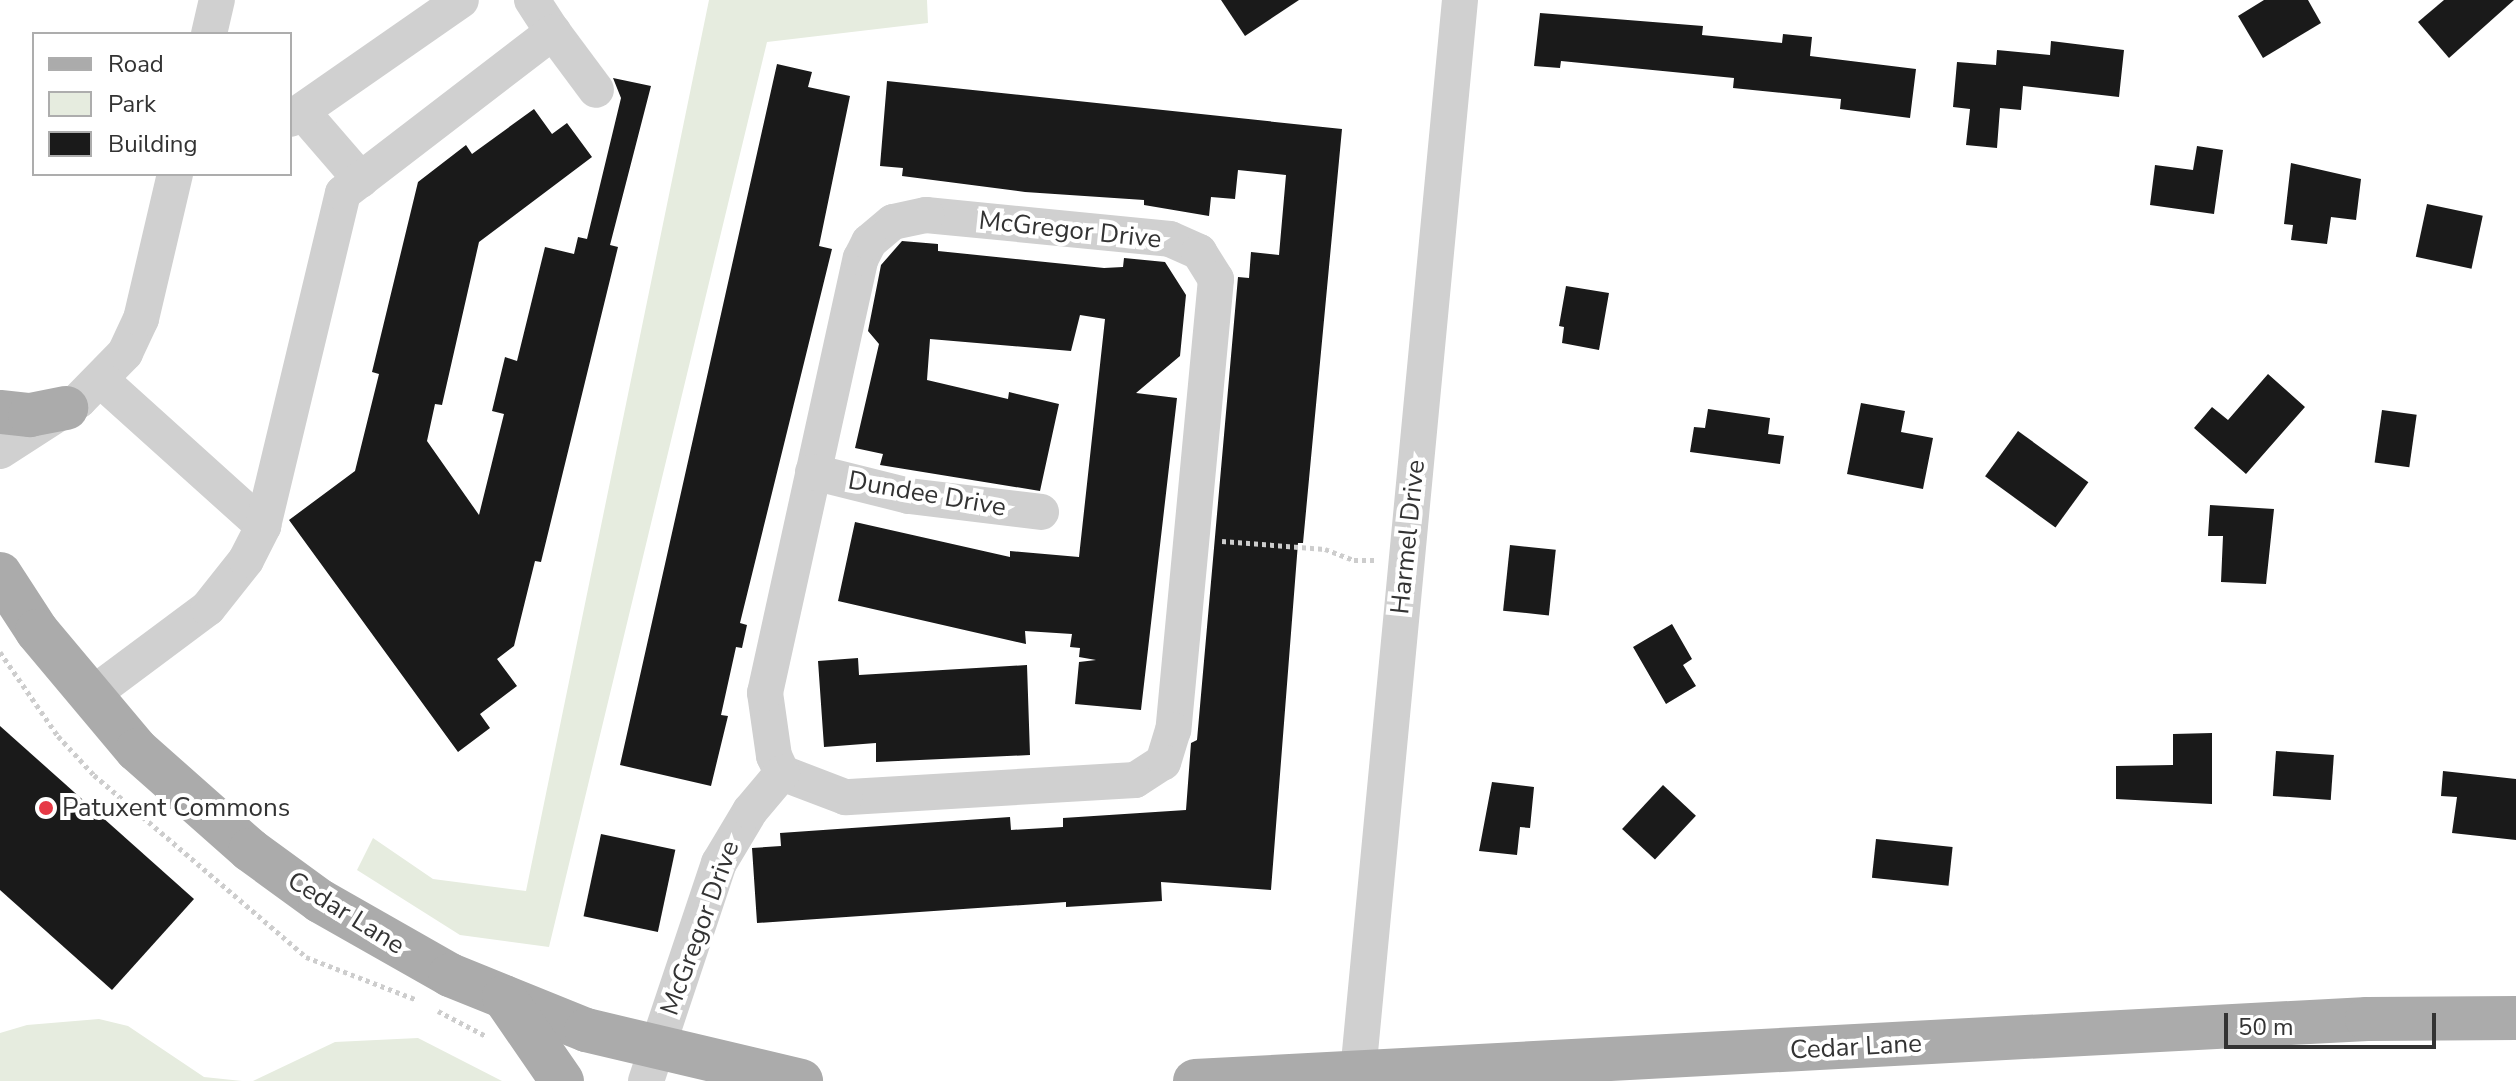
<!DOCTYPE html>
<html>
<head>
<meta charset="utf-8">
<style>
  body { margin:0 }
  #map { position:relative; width:2516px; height:1081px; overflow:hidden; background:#fff; font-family:"Nunito Sans",sans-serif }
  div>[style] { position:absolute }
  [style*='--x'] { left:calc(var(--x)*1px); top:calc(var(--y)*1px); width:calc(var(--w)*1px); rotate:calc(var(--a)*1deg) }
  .green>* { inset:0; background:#e6ecdf }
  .building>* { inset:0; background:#1a1a1a; transform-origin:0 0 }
  .path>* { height:5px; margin-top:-2.5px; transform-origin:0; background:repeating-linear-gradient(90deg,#cdcdcd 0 4px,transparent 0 8px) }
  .minor>* { height:36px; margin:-18px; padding:0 18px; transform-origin:18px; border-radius:18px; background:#d0d0d0 }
  .major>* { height:44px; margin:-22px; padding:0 22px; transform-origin:22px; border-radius:22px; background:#ababab }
  .dots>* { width:22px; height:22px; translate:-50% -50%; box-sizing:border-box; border:4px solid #fff; border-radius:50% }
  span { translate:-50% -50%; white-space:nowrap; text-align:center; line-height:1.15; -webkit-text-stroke:8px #fff; paint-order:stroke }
  .street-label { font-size:26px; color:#333 }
  .poi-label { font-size:26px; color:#333 }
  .left { translate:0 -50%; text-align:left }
  .legend { position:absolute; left:32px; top:32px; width:260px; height:144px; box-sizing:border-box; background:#fff; border:2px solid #adadad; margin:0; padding:10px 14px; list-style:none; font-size:24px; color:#333 }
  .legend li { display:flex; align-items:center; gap:16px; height:40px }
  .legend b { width:40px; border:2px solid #adadad }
  .scale { position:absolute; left:2224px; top:1013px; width:212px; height:36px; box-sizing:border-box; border:4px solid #333; border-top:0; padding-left:10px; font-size:24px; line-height:28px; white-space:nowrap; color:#333; -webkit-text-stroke:6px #fff; paint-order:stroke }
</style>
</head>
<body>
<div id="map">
  <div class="green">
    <i style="clip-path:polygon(709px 0,927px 0,928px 23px,767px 42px,549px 947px,460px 935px,357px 870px,373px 838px,433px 879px,526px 891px)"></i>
    <i style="clip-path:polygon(99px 1019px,128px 1026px,204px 1077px,242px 1081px,0 1081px,0 1033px,27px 1025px)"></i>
    <i style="clip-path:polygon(418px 1038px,502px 1081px,253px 1081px,335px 1042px)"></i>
  </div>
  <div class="building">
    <i style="clip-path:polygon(1221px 0,1299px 0,1245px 36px)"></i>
    <i style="clip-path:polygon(2264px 0,2308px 0,2321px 23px,2263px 58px,2238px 16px)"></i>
    <i style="clip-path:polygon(2444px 0,2514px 0,2449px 58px,2418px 22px)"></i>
    <i style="clip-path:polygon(1540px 13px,1703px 26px,1702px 35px,1782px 43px,1783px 34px,1812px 37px,1810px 56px,1916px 69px,1910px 118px,1840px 109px,1841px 99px,1733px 88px,1734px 78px,1561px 61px,1560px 68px,1534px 66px)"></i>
    <i style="clip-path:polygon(2051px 41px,2124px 50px,2119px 97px,2023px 86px,2021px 110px,2000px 108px,1997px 148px,1966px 145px,1970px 109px,1953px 107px,1957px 62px,1996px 65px,1997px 50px,2050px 55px)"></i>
    <i style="clip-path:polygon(777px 64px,812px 72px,808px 87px,850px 96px,819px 246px,832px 249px,740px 623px,747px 625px,742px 648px,736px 647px,721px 715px,728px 716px,711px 786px,620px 765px)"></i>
    <i style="clip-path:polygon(613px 78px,651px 86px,610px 245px,618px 247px,541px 562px,535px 561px,514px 646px,497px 659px,517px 686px,480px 714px,490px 728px,458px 752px,289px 520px,355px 471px,379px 374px,372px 372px,418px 182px,466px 145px,472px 154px,534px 109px,552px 134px,567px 123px,592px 157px,479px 242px,442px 405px,435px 404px,427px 441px,479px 515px,504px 414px,492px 411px,505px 357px,517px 361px,545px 247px,574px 254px,578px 237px,587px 239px,621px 98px)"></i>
    <i style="clip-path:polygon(887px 81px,1342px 129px,1303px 543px,1298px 543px,1271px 890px,1161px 882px,1162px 901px,1066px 907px,1066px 902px,757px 923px,752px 848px,781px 846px,780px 833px,1010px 817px,1011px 830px,1063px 827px,1063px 818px,1186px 810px,1191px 743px,1197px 740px,1238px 277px,1249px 278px,1251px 252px,1279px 255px,1286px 175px,1238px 170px,1235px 199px,1211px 197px,1209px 216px,1144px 205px,1144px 200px,1025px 192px,902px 176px,903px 168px,880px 166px)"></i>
    <i style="clip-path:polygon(2197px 146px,2223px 150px,2214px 214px,2150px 205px,2155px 165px,2193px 170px)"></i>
    <i style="clip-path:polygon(2291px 163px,2361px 179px,2356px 220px,2331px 217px,2327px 244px,2291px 240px,2293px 225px,2284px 224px)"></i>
    <i style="left:2427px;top:204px;width:57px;height:54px;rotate:12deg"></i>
    <i style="clip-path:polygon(902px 241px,938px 244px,938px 251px,1104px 268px,1123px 267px,1124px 258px,1165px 262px,1186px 295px,1180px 356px,1136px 393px,1177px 398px,1141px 710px,1075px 704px,1079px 662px,1096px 660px,1079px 657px,1080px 648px,1070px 647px,1072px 634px,1025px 631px,1026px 644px,838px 601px,855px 522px,1010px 557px,1010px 551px,1079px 557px,1105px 319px,1080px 315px,1071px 351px,930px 339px,927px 380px,1008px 399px,1009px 392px,1059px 404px,1040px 491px,880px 465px,883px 454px,855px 448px,879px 344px,868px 331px,881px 265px)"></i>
    <i style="clip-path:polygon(1566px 286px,1609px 293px,1599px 350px,1562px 343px,1564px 327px,1559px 326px)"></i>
    <i style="clip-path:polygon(2268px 374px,2305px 407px,2246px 474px,2194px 428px,2212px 407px,2228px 420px)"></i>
    <i style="clip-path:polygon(1861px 403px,1905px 411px,1901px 432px,1933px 438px,1923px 489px,1847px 474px)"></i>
    <i style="clip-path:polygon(1708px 409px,1770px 418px,1768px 434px,1784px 436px,1780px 464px,1690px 452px,1694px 427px,1705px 428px)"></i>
    <i style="left:2382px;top:410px;width:35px;height:53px;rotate:8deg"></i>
    <i style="left:2018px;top:431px;width:87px;height:56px;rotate:36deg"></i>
    <i style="clip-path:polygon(2210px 505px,2274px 509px,2266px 584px,2221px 582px,2223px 536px,2208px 536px)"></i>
    <i style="left:1510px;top:545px;width:46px;height:66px;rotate:6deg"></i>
    <i style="clip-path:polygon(1672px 624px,1692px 659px,1683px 665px,1696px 686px,1666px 704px,1633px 647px)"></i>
    <i style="clip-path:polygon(858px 658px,859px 675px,1027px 665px,1030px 755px,876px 762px,876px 743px,824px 747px,818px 661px)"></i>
    <i style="clip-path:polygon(0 726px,194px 899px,112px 990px,0 890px)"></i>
    <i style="clip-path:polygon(2212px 733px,2212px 804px,2116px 799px,2116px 766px,2173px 765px,2173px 734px)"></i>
    <i style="left:2276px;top:751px;width:58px;height:45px;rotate:4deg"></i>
    <i style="clip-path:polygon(2443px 771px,2516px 779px,2516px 840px,2452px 833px,2457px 797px,2441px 796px)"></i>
    <i style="clip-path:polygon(1492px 782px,1534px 787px,1530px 828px,1520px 827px,1517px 855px,1479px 851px)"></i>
    <i style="left:1663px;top:785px;width:45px;height:60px;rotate:43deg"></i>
    <i style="left:601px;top:834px;width:76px;height:84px;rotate:12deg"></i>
    <i style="left:1876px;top:839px;width:77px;height:39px;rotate:6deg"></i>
  </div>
  <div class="path">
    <i style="--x:1222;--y:541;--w:103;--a:4.4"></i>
    <i style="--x:1325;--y:549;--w:31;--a:21"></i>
    <i style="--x:1354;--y:560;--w:23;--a:0"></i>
    <i style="--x:0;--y:652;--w:102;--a:55.4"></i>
    <i style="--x:58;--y:736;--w:53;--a:47.3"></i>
    <i style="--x:94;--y:775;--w:279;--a:40.6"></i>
    <i style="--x:306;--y:957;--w:117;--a:21.1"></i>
    <i style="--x:438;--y:1011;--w:54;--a:27.5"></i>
  </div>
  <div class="minor">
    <i style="--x:532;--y:0;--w:38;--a:57"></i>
    <i style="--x:209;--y:34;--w:35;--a:-77"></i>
    <i style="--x:304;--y:114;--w:87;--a:49.2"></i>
    <i style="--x:290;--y:119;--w:208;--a:-34.8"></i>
    <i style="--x:926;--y:215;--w:245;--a:5.6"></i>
    <i style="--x:1170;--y:239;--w:32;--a:24"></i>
    <i style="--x:1199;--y:252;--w:32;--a:58"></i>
    <i style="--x:1216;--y:279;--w:453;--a:95.4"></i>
    <i style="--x:1173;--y:730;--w:34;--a:107"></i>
    <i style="--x:1163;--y:762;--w:33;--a:147"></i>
    <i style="--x:1135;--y:780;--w:290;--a:176.6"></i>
    <i style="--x:845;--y:797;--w:67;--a:-159.1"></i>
    <i style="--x:782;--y:773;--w:19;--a:-115"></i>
    <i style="--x:774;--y:756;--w:64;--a:-98.1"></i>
    <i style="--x:765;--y:693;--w:445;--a:-77.6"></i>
    <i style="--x:861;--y:258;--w:18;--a:-63"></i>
    <i style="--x:869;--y:242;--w:31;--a:-40"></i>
    <i style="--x:893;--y:222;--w:34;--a:-12"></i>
    <i style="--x:102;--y:381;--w:217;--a:42"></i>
    <i style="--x:0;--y:451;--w:94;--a:-32.8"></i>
    <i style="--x:79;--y:400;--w:66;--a:-45.6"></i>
    <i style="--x:125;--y:353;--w:38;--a:-65"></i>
    <i style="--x:141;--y:319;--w:149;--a:-76.8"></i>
    <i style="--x:813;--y:472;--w:99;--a:14"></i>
    <i style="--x:909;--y:496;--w:133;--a:6.9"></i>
    <i style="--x:90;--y:696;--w:147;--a:-36.7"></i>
    <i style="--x:208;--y:608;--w:61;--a:-51.6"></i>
    <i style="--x:246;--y:560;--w:38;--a:-63"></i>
    <i style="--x:263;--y:526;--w:342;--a:-76.5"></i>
    <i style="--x:343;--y:193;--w:265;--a:-37.5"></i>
    <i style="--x:553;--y:32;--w:72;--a:53.4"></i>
    <i style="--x:1358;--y:1073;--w:1078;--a:-84.57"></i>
    <i style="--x:646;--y:1081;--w:230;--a:-71.5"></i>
    <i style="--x:719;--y:863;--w:61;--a:-59.2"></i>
    <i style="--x:750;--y:811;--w:50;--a:-49.9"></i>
  </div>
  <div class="major">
    <i style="--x:0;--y:412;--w:30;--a:6"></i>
    <i style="--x:30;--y:415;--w:37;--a:-11"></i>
    <i style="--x:0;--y:574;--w:68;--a:57"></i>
    <i style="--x:37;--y:631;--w:155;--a:50"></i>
    <i style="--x:137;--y:750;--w:151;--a:41.5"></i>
    <i style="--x:250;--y:850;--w:87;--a:36.1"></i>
    <i style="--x:320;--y:901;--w:150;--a:29.6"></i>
    <i style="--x:450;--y:975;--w:147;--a:22"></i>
    <i style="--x:586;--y:1030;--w:221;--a:13.3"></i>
    <i style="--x:504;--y:997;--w:102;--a:55.4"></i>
    <i style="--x:1195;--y:1081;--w:1174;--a:-3.03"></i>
    <i style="--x:2367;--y:1019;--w:149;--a:-0.4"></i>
  </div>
  <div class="dots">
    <i style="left:46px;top:808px;background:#e63946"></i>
  </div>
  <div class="street-label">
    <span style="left:1070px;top:230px;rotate:6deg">McGregor Drive</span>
    <span style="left:927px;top:494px;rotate:10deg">Dundee Drive</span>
    <span style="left:1408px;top:537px;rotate:-84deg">Harmel Drive</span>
    <span style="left:346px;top:913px;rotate:32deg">Cedar Lane</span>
    <span style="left:700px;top:928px;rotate:-70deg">McGregor Drive</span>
    <span style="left:1856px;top:1047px;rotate:-3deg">Cedar Lane</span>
  </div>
  <div class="poi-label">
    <span class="left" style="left:62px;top:808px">Patuxent Commons</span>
  </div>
  <ul class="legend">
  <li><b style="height:10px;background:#ababab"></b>Road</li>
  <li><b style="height:22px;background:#e6ecdf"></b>Park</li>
  <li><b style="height:22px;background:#1a1a1a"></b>Building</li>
  </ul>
  <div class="scale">50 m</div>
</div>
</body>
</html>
